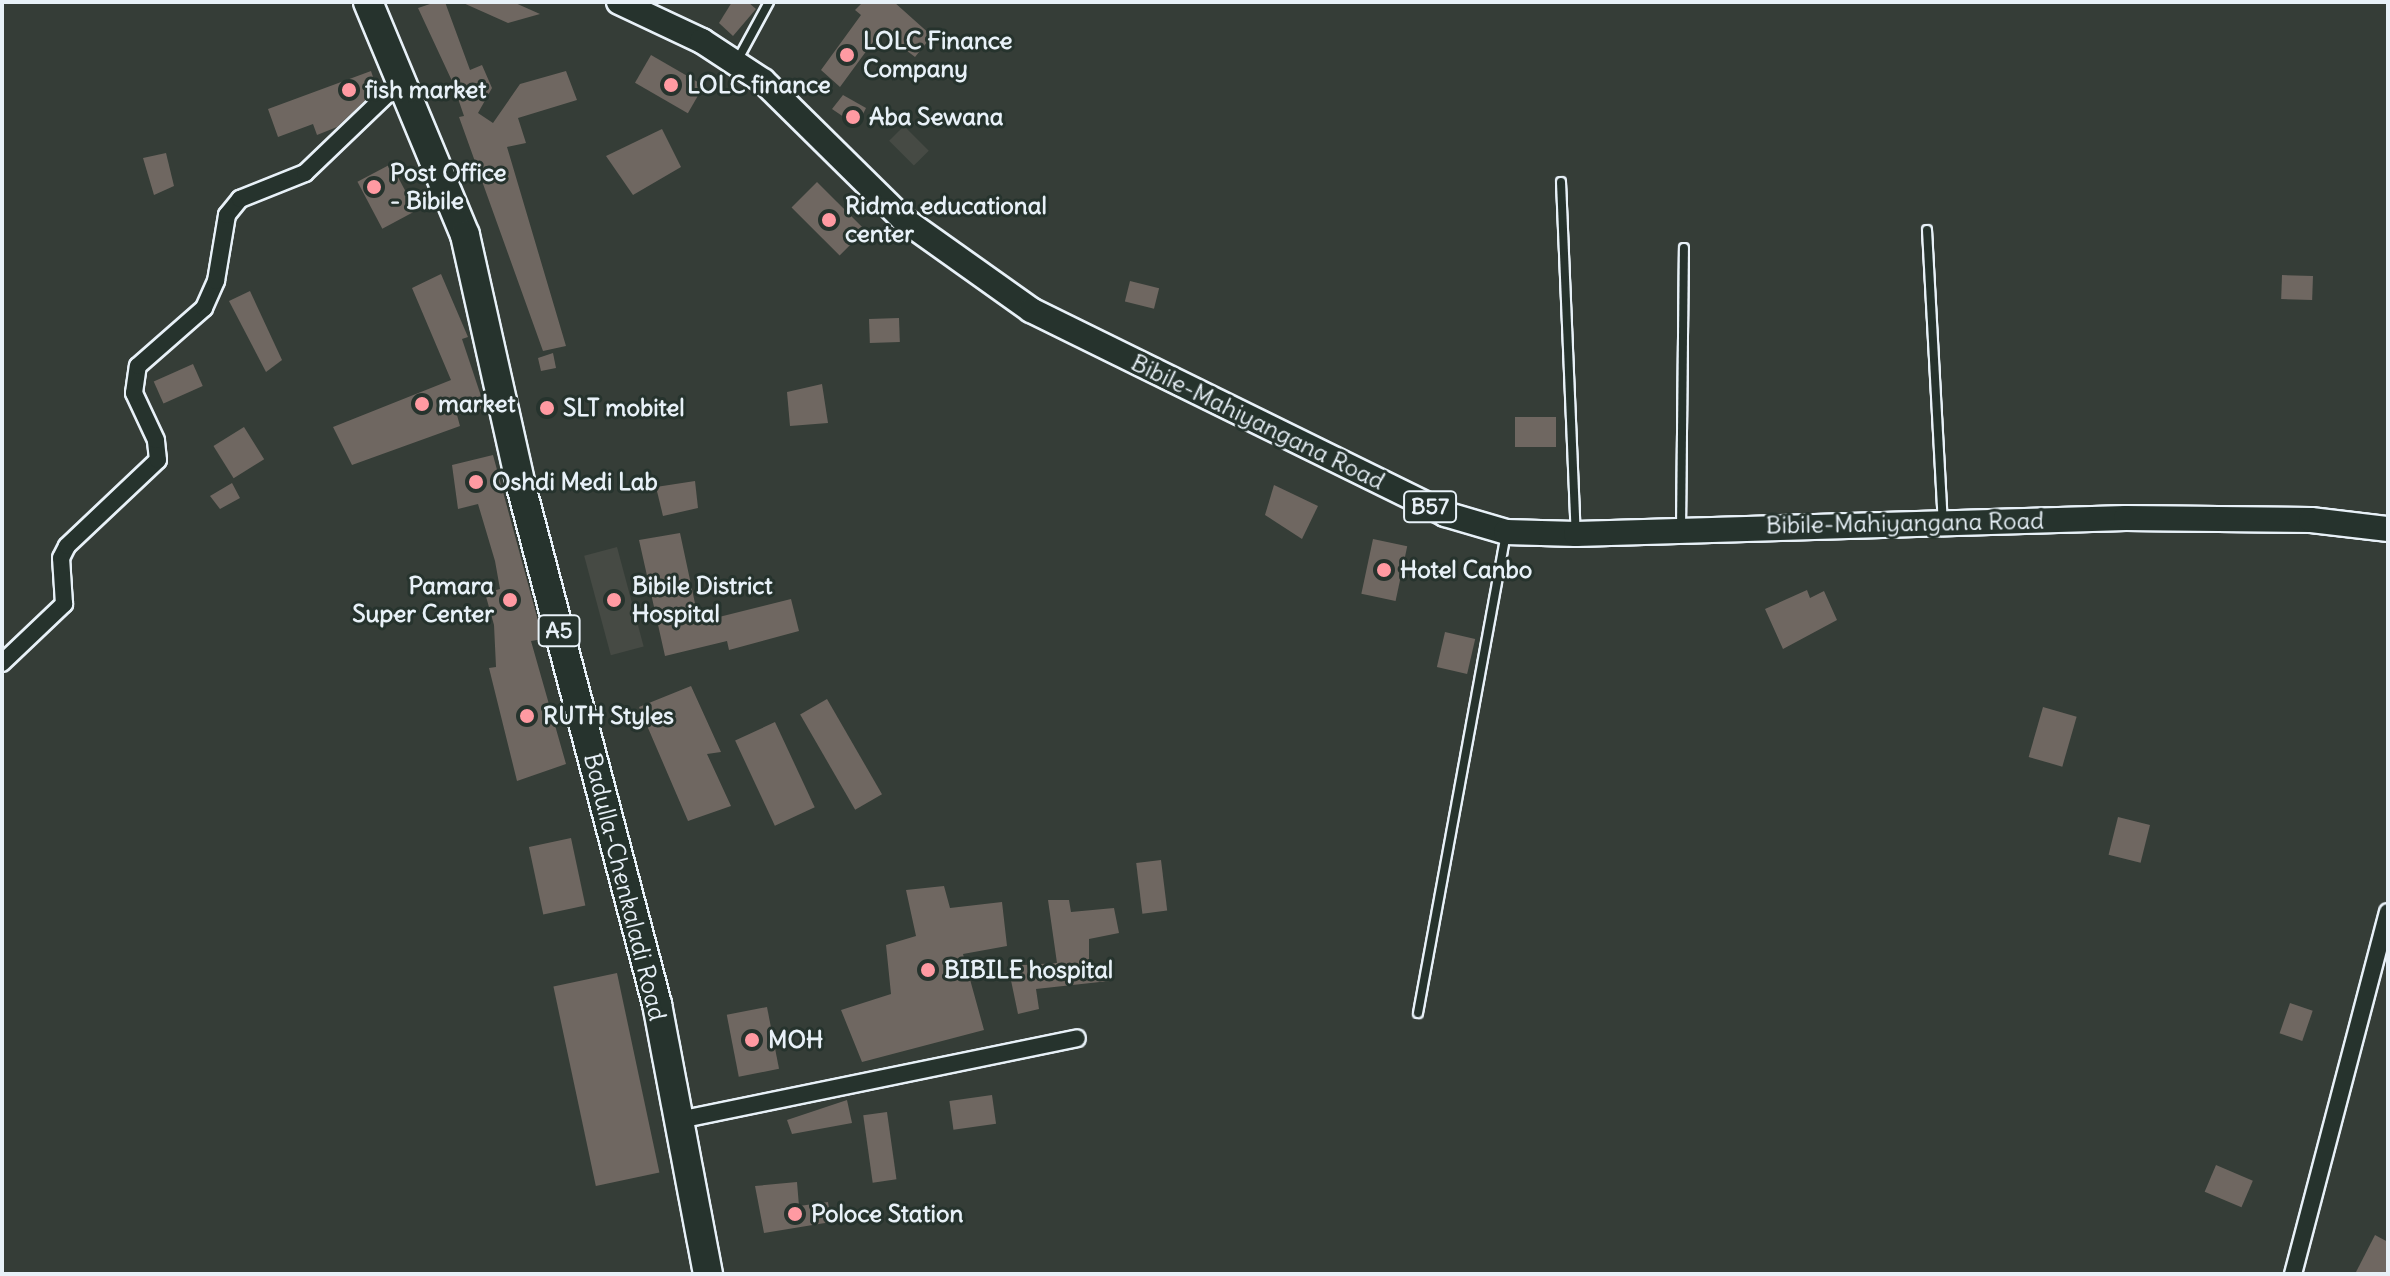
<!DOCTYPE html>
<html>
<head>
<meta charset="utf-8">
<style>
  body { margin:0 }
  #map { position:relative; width:2390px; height:1276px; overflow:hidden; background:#353d37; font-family:Delius,sans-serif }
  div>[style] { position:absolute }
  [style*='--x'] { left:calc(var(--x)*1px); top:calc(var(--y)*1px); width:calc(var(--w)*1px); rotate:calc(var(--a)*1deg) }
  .built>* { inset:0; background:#464a44; transform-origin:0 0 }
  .building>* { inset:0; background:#6f6761; transform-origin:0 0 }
  .roads { filter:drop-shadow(2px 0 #e8f1f8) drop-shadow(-2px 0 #e8f1f8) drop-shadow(0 2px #e8f1f8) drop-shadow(0 -2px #e8f1f8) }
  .lane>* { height:8px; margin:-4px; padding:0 4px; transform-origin:4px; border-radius:4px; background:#26332d }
  .street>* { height:16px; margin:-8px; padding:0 8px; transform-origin:8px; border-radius:8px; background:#26332d }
  .primary>* { height:24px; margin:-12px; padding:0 12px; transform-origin:12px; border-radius:12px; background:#26332d }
  .highway>* { height:28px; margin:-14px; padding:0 14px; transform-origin:14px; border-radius:14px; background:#26332d }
  .dots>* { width:22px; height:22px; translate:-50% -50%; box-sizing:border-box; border:4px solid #26332d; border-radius:50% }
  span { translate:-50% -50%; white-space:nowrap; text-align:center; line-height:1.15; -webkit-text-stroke:6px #26332d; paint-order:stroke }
  .shield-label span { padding:2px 6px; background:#26332d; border:2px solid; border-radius:6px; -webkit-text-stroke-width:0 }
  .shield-label { font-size:22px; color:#e8f1f8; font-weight:700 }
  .poi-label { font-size:24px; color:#e8f1f8; font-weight:700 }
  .left { translate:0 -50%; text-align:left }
  .right { translate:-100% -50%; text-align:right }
  .street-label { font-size:24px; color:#e8f1f8 }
  .frame { position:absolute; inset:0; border:4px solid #e8f1f8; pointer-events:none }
</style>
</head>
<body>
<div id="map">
  <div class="built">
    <i style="left:904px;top:126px;width:35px;height:21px;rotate:45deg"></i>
    <i style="left:617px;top:547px;width:103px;height:34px;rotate:75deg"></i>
  </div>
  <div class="building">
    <i style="clip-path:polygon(436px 2px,445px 2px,470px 70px,482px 65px,492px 88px,478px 113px,493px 123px,520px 84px,566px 71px,577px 100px,518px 118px,526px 143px,507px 147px,566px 346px,543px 351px,459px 117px,464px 116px,452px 81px,418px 8px)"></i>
    <i style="clip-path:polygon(461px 2px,513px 2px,540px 14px,508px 23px)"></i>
    <i style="clip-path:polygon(732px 2px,748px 2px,756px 9px,733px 36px,719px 23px)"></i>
    <i style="clip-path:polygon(863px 2px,894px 2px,932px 36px,915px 57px,881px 31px,840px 87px,821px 70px,861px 15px,855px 10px)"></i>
    <i style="left:651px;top:55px;width:61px;height:32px;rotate:30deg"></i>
    <i style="clip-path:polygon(371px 71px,377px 89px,337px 127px,317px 135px,313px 124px,278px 137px,268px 109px)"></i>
    <i style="clip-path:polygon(843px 95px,866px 108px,857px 126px,832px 109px)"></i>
    <i style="clip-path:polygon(662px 129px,681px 167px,633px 195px,606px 156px)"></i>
    <i style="clip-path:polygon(166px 153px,174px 186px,154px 195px,143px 158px)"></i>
    <i style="left:391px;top:164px;width:53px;height:38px;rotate:62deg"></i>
    <i style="left:817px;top:182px;width:68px;height:36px;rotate:45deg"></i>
    <i style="clip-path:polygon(441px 274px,468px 337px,462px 339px,485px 408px,457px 415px,460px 426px,352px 465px,333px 427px,451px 380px,412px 288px)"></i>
    <i style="left:2282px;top:275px;width:31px;height:24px;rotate:2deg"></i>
    <i style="left:1130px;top:281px;width:30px;height:21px;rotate:14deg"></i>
    <i style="clip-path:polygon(250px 291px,282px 360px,266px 372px,229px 301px)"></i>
    <i style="left:899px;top:318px;width:24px;height:30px;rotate:88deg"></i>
    <i style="clip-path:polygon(553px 353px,556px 368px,541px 371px,538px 358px)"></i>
    <i style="left:193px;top:364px;width:24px;height:43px;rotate:66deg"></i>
    <i style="clip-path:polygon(822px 384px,828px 423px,790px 426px,787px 392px)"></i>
    <i style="left:1515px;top:417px;width:41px;height:30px"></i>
    <i style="left:244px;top:427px;width:38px;height:36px;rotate:58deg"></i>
    <i style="clip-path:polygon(493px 455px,543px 639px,531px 641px,566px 764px,517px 781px,489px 668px,496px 667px,494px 625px,485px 593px,500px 589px,495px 561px,478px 504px,458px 509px,452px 465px)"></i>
    <i style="clip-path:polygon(695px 481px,698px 508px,663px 516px,656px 487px)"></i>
    <i style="clip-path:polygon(232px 483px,240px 498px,220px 509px,210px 496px)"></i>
    <i style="clip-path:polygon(1274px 485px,1318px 506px,1302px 539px,1265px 515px)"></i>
    <i style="clip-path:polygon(680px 533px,699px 622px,791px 599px,799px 631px,729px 650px,727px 641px,665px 656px,639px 540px)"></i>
    <i style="left:1373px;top:539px;width:35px;height:56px;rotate:12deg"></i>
    <i style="clip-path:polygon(1807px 590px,1810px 598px,1824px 591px,1837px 620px,1783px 649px,1765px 609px)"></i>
    <i style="left:1445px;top:632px;width:31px;height:36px;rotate:13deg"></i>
    <i style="clip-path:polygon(691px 686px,721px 752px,707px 754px,731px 806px,688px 821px,639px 707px)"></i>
    <i style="left:827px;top:699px;width:110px;height:31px;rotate:60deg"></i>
    <i style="left:2043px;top:707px;width:35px;height:52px;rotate:16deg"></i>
    <i style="left:775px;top:722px;width:94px;height:44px;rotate:65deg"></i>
    <i style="left:2118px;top:817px;width:33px;height:39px;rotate:14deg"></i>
    <i style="left:571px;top:838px;width:69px;height:43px;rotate:78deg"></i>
    <i style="left:1161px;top:860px;width:51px;height:25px;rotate:83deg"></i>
    <i style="clip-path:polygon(944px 886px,950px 908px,1002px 902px,1007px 946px,963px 954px,984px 1030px,862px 1062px,841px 1010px,891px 994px,886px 945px,916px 936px,906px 890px)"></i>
    <i style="clip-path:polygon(1048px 900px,1069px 900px,1071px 912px,1114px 908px,1119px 933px,1089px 939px,1089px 967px,1112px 966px,1109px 981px,1036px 989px,1039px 1009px,1018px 1014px,1008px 966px,1057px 963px)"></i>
    <i style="left:617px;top:973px;width:204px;height:65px;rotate:78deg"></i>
    <i style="left:2290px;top:1003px;width:24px;height:32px;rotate:19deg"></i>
    <i style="left:767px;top:1007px;width:63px;height:41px;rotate:79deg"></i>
    <i style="left:992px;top:1095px;width:29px;height:43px;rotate:82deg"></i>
    <i style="clip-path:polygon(847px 1100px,852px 1123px,792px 1134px,787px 1120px)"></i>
    <i style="left:887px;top:1112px;width:68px;height:24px;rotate:82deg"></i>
    <i style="left:2216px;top:1165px;width:40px;height:29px;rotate:23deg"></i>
    <i style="clip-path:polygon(797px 1182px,799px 1206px,828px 1202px,831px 1222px,764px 1233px,755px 1186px)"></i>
    <i style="clip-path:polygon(2375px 1235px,2388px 1242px,2388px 1274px,2355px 1274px)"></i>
  </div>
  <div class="roads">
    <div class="lane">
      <i style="--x:737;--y:61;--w:67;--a:-61.5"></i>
      <i style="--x:1561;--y:182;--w:351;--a:87.6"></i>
      <i style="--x:1927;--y:230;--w:291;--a:86.9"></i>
      <i style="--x:1681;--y:528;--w:280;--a:-89.4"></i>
      <i style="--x:1418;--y:1013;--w:488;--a:-79.6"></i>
    </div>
    <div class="street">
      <i style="--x:2;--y:663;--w:86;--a:-43.6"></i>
      <i style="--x:64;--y:604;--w:46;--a:-93.7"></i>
      <i style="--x:61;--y:558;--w:13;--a:-63"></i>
      <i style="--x:67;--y:546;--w:125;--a:-43.4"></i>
      <i style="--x:158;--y:460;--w:20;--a:-96"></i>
      <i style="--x:156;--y:440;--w:52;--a:-115.1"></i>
      <i style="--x:134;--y:393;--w:27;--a:-82"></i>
      <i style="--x:138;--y:366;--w:88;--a:-41.3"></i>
      <i style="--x:204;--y:308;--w:30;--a:-66"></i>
      <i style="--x:216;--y:281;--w:67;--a:-80.5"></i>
      <i style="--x:227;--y:215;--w:21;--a:-51"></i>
      <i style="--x:240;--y:199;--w:70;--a:-21.8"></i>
      <i style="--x:305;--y:173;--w:130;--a:-43.8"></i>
      <i style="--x:679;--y:1120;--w:406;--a:-11.6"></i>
      <i style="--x:2293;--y:1274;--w:374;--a:-75.3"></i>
    </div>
    <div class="primary">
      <i style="--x:619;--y:2;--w:92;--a:25.2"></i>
      <i style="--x:702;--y:41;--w:73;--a:33.3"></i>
      <i style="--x:763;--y:81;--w:197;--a:44.6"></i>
      <i style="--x:903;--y:219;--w:157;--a:35.4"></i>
      <i style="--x:1031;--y:310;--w:462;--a:26.2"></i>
      <i style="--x:1445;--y:514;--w:64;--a:16.4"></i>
      <i style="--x:1506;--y:532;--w:70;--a:1.6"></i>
      <i style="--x:1576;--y:534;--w:550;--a:-1.67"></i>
      <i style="--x:2126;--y:518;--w:185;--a:0.6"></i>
      <i style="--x:2311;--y:520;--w:78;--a:6.7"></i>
    </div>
    <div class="highway">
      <i style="--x:368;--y:2;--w:252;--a:67.4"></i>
      <i style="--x:465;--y:235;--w:257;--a:77.4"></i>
      <i style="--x:521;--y:486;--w:536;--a:75.29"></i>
      <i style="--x:657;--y:1004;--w:275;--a:79.3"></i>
    </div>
  </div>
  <div class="dots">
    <i style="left:847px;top:55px;background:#ff9aa2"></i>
    <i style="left:671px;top:85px;background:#ff9aa2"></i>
    <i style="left:349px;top:90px;background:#ff9aa2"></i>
    <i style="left:853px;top:117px;background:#ff9aa2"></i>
    <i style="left:374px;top:187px;background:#ff9aa2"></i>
    <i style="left:829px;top:220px;background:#ff9aa2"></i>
    <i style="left:422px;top:404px;background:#ff9aa2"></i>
    <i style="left:547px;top:408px;background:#ff9aa2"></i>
    <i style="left:476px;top:482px;background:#ff9aa2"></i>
    <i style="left:1384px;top:570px;background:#ff9aa2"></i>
    <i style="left:510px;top:600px;background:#ff9aa2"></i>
    <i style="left:614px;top:600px;background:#ff9aa2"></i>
    <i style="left:527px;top:716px;background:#ff9aa2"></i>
    <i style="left:928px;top:970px;background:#ff9aa2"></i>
    <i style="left:752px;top:1040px;background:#ff9aa2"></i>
    <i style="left:795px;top:1214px;background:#ff9aa2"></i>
  </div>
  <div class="shield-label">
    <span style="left:1430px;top:507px">B57</span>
    <span style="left:559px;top:631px">A5</span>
  </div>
  <div class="poi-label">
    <span class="left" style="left:863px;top:55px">LOLC Finance<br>Company</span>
    <span class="left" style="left:687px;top:85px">LOLC finance</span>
    <span class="left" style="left:365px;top:90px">fish market</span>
    <span class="left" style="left:869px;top:117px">Aba Sewana</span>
    <span class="left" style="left:390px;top:187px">Post Office<br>- Bibile</span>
    <span class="left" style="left:845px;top:220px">Ridma educational<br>center</span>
    <span class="left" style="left:438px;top:404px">market</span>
    <span class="left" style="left:563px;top:408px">SLT mobitel</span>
    <span class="left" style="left:492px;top:482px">Oshdi Medi Lab</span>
    <span class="left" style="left:1400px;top:570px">Hotel Canbo</span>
    <span class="right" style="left:494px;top:600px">Pamara<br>Super Center</span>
    <span class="left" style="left:632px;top:600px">Bibile District<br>Hospital</span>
    <span class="left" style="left:543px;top:716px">RUTH Styles</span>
    <span class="left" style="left:944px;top:970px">BIBILE hospital</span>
    <span class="left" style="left:768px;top:1040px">MOH</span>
    <span class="left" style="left:811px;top:1214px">Poloce Station</span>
  </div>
  <div class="street-label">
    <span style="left:1258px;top:422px;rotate:26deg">Bibile-Mahiyangana Road</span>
    <span style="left:1905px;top:523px;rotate:-1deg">Bibile-Mahiyangana Road</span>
    <span style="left:625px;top:887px;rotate:76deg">Badulla-Chenkaladi Road</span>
  </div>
  <div class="frame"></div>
</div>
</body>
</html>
